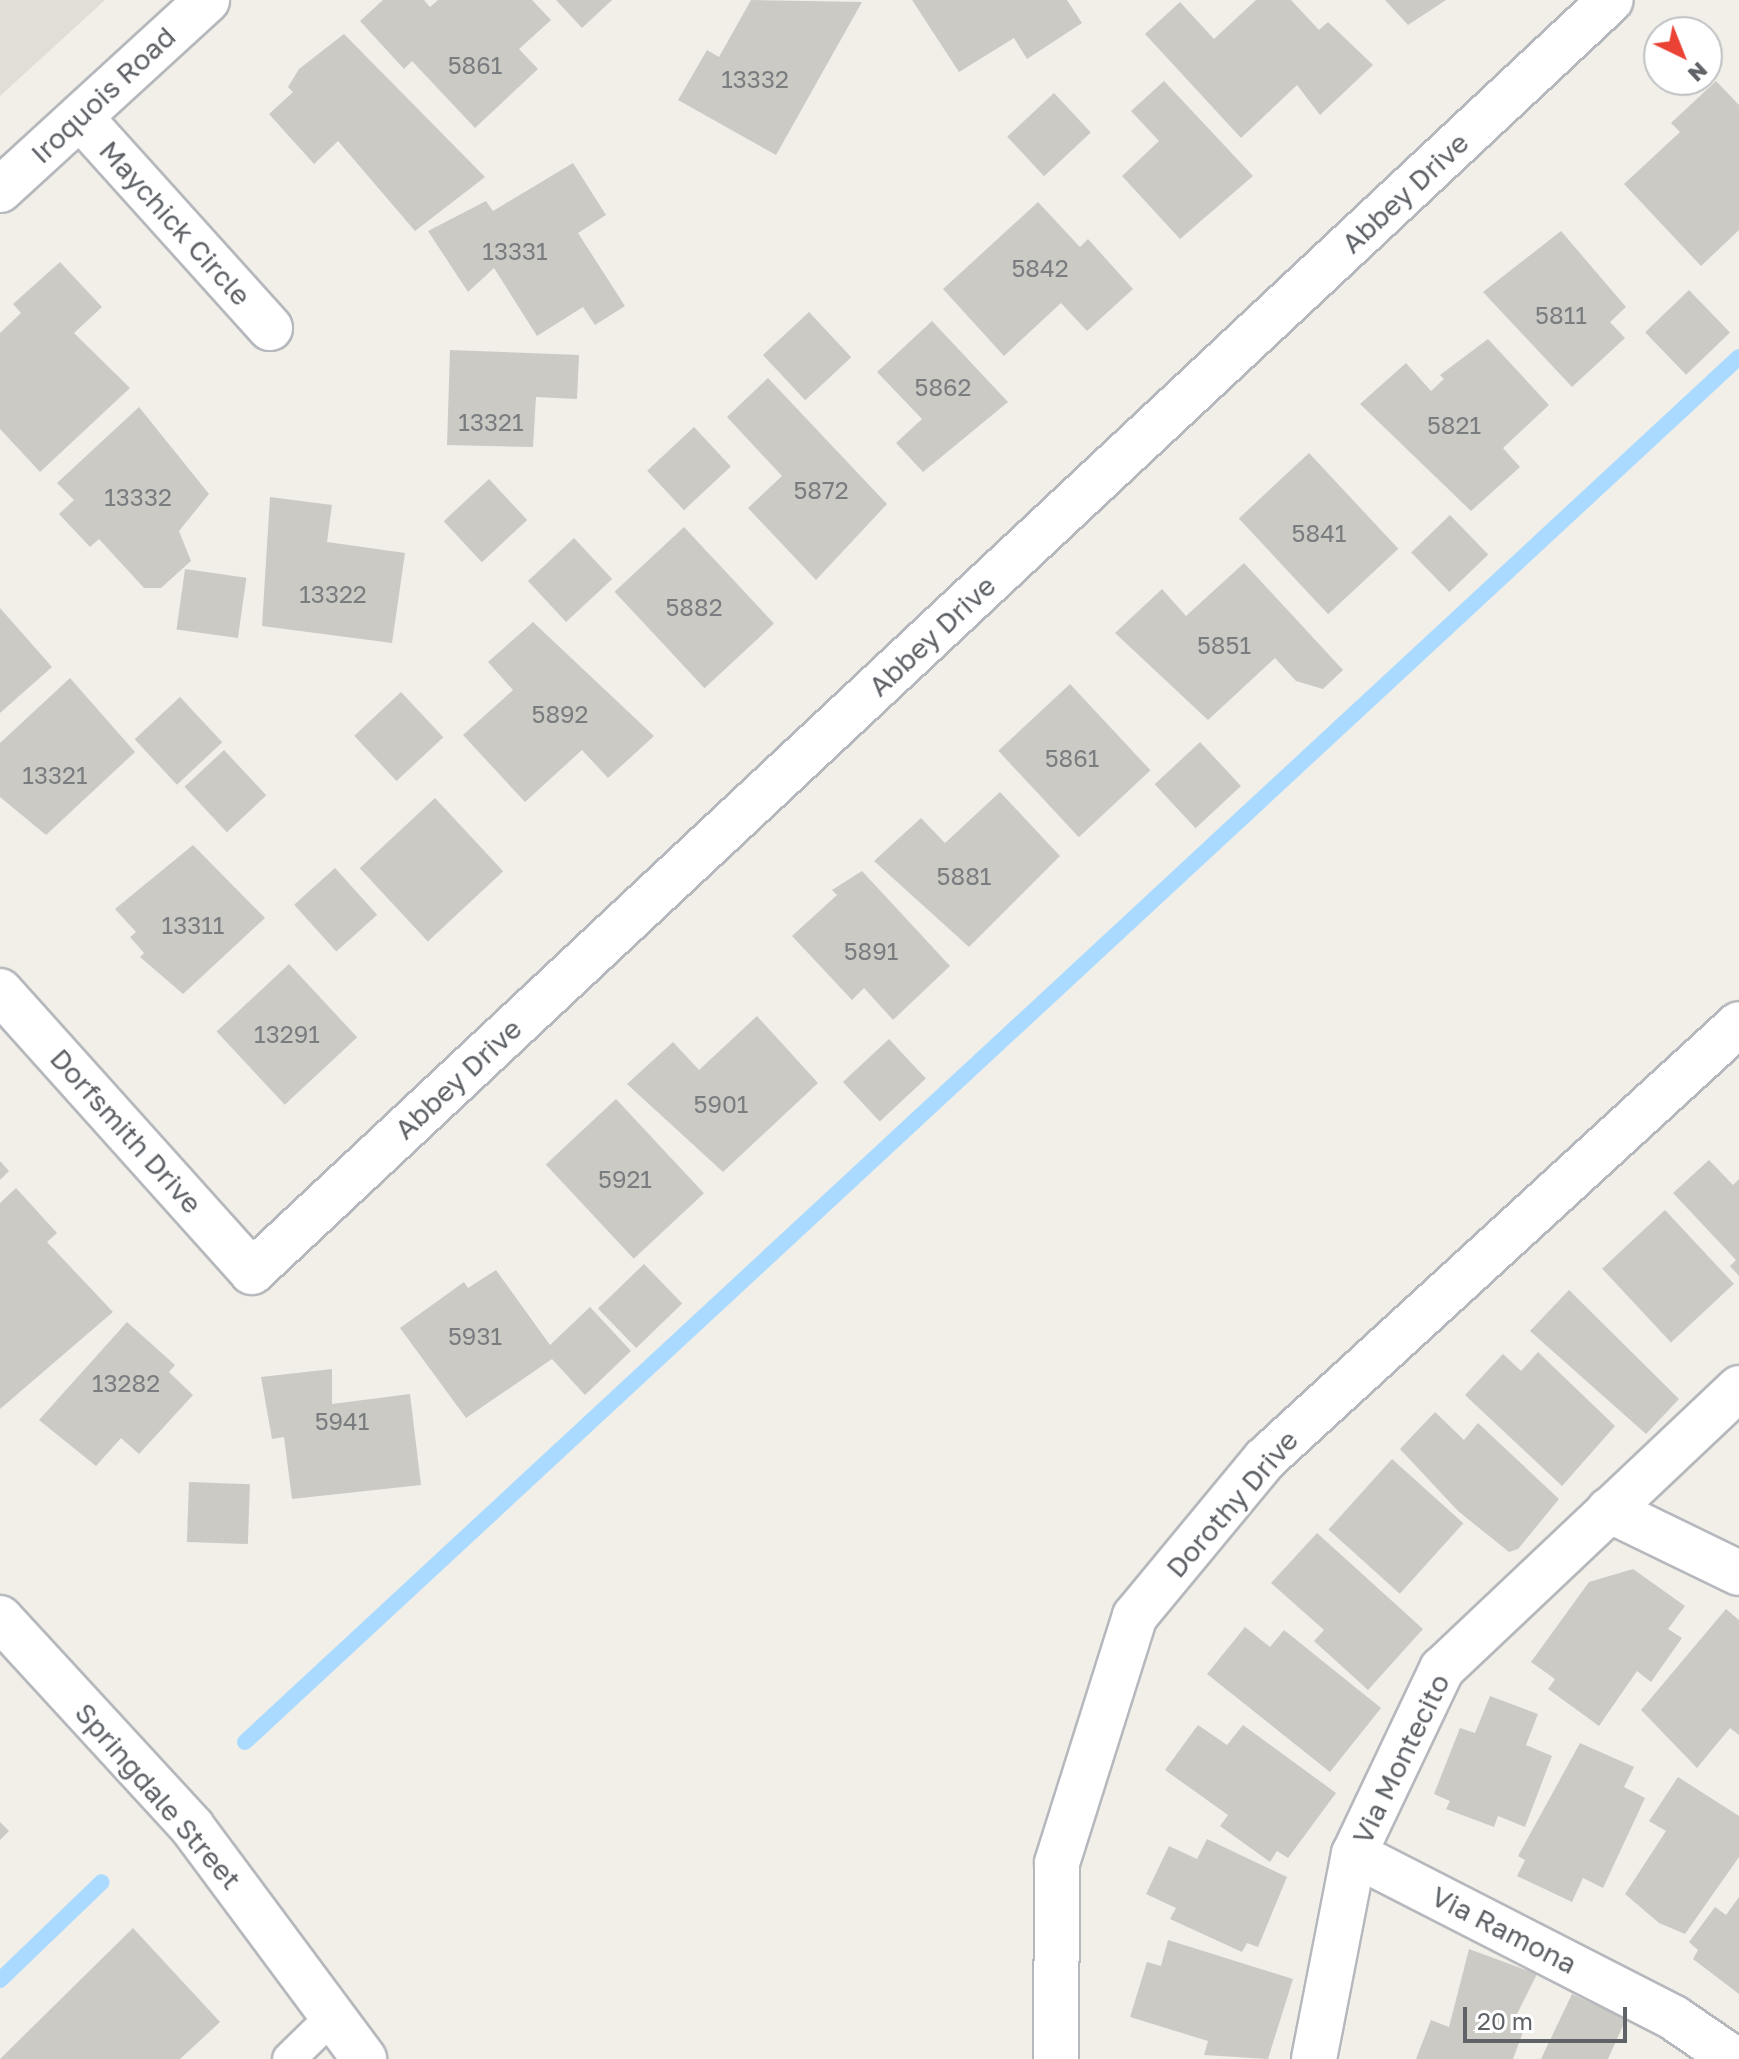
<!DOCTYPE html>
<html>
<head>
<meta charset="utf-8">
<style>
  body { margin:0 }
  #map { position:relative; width:1739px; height:2059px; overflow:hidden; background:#f1efe8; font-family:"Golos Text",sans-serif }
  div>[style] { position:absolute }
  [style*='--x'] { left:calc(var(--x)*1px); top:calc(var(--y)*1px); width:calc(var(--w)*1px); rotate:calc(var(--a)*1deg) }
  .education>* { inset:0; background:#e1ded6 }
  .stream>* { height:16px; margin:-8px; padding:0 8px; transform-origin:8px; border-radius:8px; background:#aadaff }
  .building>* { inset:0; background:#cccac5; transform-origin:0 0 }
  .roads { filter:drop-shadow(2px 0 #b5b8bc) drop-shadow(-2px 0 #b5b8bc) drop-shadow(0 2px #b5b8bc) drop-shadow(0 -2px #b5b8bc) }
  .lane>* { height:32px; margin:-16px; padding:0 16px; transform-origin:16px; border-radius:16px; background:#fff }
  .street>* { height:44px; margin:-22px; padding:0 22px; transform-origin:22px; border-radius:22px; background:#fff }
  .secondary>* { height:44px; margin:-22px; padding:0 22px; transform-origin:22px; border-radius:22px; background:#fff }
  span { translate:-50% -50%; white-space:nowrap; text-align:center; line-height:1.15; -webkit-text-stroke:6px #fff; paint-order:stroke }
  .number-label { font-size:24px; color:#7a7d7f }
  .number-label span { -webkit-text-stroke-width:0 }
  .street-label { font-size:28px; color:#5f6368 }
  .north { position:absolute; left:1643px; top:16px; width:80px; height:80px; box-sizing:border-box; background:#fff; border:2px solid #bfc1c3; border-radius:50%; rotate:137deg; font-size:22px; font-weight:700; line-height:32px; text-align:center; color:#5f6368 }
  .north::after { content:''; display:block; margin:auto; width:28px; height:36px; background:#ea4335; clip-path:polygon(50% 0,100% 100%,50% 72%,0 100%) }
  .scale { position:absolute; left:1463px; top:2007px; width:164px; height:36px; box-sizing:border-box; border:4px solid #5f6368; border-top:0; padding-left:10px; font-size:24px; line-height:28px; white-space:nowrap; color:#5f6368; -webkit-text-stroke:6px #fff; paint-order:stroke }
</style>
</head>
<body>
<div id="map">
  <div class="education">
    <i style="clip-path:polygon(0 0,105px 0,0 96px)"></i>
  </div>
  <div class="stream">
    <i style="--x:245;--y:1742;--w:2037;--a:-42.83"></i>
    <i style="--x:0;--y:1980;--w:141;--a:-43.9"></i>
  </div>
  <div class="building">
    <i style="clip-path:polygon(383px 0,424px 0,430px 7px,438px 0,532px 0,551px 20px,519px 49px,538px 69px,475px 128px,412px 61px,404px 69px,360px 21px)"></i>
    <i style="clip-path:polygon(556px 0,612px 0,582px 28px)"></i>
    <i style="clip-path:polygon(751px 0,862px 2px,776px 155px,678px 100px,707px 50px,719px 57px)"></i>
    <i style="clip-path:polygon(912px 0,1067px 0,1082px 23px,1027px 59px,1014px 38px,959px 72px)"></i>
    <i style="clip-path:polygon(1256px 0,1291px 0,1319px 30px,1328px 22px,1373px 65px,1320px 115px,1297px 85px,1241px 138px,1145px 34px,1180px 2px,1214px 39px)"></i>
    <i style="clip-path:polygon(1385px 0,1446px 0,1408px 25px)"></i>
    <i style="clip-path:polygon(344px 34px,485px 177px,415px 231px,338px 141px,314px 164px,269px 114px,293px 92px,288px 87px,299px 69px)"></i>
    <i style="clip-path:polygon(1164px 81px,1253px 176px,1180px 239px,1122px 176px,1159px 141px,1131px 111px)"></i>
    <i style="clip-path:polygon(1716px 81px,1739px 105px,1739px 230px,1701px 266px,1624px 184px,1680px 132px,1671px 123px)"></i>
    <i style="left:1054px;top:93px;width:54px;height:64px;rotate:47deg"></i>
    <i style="clip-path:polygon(573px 163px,606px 215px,578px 233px,625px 306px,595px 325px,583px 307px,537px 336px,494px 268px,468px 292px,428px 231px,486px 201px,493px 211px)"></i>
    <i style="clip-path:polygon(1038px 202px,1080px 247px,1088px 239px,1133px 289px,1087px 331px,1061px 303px,1004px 356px,943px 289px)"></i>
    <i style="clip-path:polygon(1561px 231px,1626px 307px,1610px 322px,1625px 338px,1572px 387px,1483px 292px)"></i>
    <i style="clip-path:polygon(60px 262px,102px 307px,74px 333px,130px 388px,40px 472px,0 429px,0 333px,21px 313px,13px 304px)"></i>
    <i style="left:1689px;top:290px;width:59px;height:61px;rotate:46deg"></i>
    <i style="left:809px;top:312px;width:62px;height:63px;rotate:47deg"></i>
    <i style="clip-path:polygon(932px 321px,1008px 402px,923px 472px,896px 443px,922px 419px,877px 372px)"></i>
    <i style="clip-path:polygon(1488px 339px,1549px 405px,1503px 448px,1520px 467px,1471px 511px,1360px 404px,1406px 363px,1431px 391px,1444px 379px,1440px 375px)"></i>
    <i style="clip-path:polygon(450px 350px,579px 355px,577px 399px,536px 397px,533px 447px,447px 445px)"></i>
    <i style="clip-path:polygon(768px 378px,887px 504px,816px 580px,748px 508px,782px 476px,727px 417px)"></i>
    <i style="clip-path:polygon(139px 407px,209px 494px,179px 531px,191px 561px,161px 588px,144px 588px,99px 539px,90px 547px,59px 514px,74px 500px,57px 483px)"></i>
    <i style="left:694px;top:427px;width:54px;height:64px;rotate:47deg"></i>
    <i style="left:1309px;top:453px;width:131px;height:96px;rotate:47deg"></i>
    <i style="left:489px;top:479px;width:56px;height:62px;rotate:47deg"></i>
    <i style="clip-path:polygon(270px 497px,332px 505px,327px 542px,405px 553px,392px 643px,262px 626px)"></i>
    <i style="left:1450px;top:515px;width:55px;height:54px;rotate:46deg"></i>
    <i style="left:684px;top:527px;width:132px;height:95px;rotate:47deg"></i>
    <i style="left:574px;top:538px;width:56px;height:63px;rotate:47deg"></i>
    <i style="clip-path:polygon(1244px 563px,1343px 670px,1323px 689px,1296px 681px,1275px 658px,1208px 720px,1115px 633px,1162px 589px,1186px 616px)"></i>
    <i style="left:185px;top:569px;width:62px;height:61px;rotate:8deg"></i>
    <i style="clip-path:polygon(0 608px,52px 667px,0 713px)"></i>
    <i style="clip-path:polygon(533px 622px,654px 736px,608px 778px,582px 750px,525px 802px,463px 735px,513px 690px,488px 662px)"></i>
    <i style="clip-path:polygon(70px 678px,135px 752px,46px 835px,0 797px,0 743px)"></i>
    <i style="left:1070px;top:684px;width:118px;height:98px;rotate:47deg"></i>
    <i style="left:401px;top:692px;width:62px;height:64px;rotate:47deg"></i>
    <i style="left:180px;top:697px;width:62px;height:62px;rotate:47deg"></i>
    <i style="left:1200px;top:742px;width:60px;height:62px;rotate:47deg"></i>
    <i style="left:224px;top:750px;width:62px;height:54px;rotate:47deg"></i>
    <i style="clip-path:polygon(1000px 792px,1060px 856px,969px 947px,874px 861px,921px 818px,945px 843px)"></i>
    <i style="left:435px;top:798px;width:100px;height:103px;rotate:47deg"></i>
    <i style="clip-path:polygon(193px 845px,265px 918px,183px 994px,140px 957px,144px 953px,130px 937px,136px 932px,115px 909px)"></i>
    <i style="left:335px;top:868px;width:63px;height:55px;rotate:48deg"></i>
    <i style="clip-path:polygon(862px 871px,950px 966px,893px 1020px,864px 988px,852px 1000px,792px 936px,837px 895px,832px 890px)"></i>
    <i style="left:289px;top:964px;width:100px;height:99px;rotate:47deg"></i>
    <i style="clip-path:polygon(757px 1016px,818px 1083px,723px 1172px,627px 1084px,673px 1042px,699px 1070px)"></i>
    <i style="left:889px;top:1039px;width:54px;height:63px;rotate:47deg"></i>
    <i style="left:616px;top:1099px;width:129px;height:96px;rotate:47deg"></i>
    <i style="clip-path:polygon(1709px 1160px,1733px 1185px,1739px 1179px,1739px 1276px,1730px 1266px,1736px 1260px,1673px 1193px)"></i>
    <i style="clip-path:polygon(0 1161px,9px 1171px,0 1180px)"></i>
    <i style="clip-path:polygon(16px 1188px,57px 1233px,47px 1242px,113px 1312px,0 1409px,0 1203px)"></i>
    <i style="left:1665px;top:1210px;width:101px;height:86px;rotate:47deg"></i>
    <i style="left:644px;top:1264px;width:55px;height:64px;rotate:46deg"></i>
    <i style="clip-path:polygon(496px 1270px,550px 1345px,590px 1307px,631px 1351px,585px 1395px,552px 1359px,466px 1418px,400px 1328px,464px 1282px,468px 1288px)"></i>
    <i style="clip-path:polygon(1569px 1290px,1679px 1399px,1646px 1434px,1530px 1331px)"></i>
    <i style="clip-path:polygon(127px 1322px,175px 1365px,169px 1372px,193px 1395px,139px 1454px,121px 1438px,96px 1466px,39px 1420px)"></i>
    <i style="clip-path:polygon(1538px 1352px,1615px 1426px,1562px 1486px,1465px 1395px,1503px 1354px,1521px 1371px)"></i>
    <i style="clip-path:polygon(332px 1369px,332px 1404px,410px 1394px,421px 1485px,292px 1499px,284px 1437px,272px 1439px,261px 1377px)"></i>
    <i style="clip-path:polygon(1435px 1412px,1464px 1440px,1478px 1423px,1559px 1499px,1518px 1549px,1509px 1552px,1458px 1511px,1400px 1449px)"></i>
    <i style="left:1392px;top:1459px;width:96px;height:95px;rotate:42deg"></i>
    <i style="left:189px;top:1482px;width:61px;height:60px;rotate:2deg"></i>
    <i style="clip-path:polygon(1317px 1533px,1423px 1629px,1368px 1690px,1314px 1641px,1324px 1630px,1271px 1583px)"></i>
    <i style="clip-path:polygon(1633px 1569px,1685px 1606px,1668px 1629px,1682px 1638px,1651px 1682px,1637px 1671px,1599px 1726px,1548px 1689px,1555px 1679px,1531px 1662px,1589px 1582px)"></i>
    <i style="clip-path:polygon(1726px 1609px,1739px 1620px,1739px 1735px,1730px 1728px,1697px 1768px,1641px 1710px)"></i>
    <i style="clip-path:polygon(1245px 1627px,1270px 1647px,1284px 1630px,1381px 1708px,1330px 1772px,1207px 1674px)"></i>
    <i style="clip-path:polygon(1490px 1696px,1538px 1714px,1526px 1745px,1552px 1756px,1525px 1827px,1498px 1816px,1494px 1827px,1446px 1809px,1450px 1801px,1434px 1794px,1460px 1728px,1475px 1733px)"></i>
    <i style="clip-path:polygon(1198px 1725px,1227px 1745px,1243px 1725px,1336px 1793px,1288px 1858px,1277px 1851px,1270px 1862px,1220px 1826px,1228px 1815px,1165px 1770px)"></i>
    <i style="clip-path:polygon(1580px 1743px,1634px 1767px,1624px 1787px,1645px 1798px,1603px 1888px,1583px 1878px,1572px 1902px,1517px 1876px,1525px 1860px,1518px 1856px)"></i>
    <i style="clip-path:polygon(1678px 1777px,1739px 1816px,1739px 1857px,1685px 1934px,1659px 1923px,1625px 1894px,1666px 1831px,1649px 1821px)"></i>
    <i style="clip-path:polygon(0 1822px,9px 1831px,0 1840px)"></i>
    <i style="clip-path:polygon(1207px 1839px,1287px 1877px,1258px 1947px,1247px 1943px,1242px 1952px,1170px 1919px,1176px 1908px,1146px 1894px,1169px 1846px,1197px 1859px)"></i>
    <i style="clip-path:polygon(1739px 1897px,1739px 1994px,1693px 1959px,1698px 1950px,1689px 1942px,1715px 1907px,1726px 1915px)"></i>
    <i style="clip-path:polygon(133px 1928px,220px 2022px,180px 2059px,0 2059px)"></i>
    <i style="clip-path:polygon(1168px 1940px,1293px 1979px,1268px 2059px,1204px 2055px,1208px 2041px,1130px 2017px,1147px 1962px,1161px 1966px)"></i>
    <i style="clip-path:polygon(1469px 1949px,1537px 1974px,1510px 2028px,1523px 2032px,1513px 2059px,1416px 2059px,1431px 2020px,1449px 2027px)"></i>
    <i style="clip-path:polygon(1572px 1994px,1626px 2019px,1608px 2059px,1541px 2059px)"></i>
  </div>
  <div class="roads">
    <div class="lane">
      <i style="--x:289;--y:2059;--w:62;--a:-44.3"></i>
    </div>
    <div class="street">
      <i style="--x:80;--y:117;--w:284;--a:48"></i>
      <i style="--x:0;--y:190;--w:281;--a:-42.5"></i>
      <i style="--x:0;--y:991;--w:377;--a:48.1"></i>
      <i style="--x:252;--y:1272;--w:1861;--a:-43.11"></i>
      <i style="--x:1609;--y:1510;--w:144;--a:25.9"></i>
      <i style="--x:1354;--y:1854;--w:360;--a:27.1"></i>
      <i style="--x:1674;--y:2018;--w:73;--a:34.3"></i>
      <i style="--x:1056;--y:2059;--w:196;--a:-89.7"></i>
      <i style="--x:1057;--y:1863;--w:259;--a:-72.5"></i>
      <i style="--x:1135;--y:1616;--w:204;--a:-50.4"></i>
      <i style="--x:1265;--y:1459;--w:643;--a:-42.54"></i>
      <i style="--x:1314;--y:2059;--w:209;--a:-79"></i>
      <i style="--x:1354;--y:1854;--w:205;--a:-64.6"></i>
      <i style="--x:1442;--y:1669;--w:409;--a:-43.4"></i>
    </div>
    <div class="secondary">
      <i style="--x:0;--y:1618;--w:284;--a:47.4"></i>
      <i style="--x:192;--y:1827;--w:289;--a:53.4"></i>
    </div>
  </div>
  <div class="number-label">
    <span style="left:475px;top:65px">5861</span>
    <span style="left:755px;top:79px">13332</span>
    <span style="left:515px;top:251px">13331</span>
    <span style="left:1040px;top:268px">5842</span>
    <span style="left:1561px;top:315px">5811</span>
    <span style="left:943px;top:387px">5862</span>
    <span style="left:491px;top:422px">13321</span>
    <span style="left:1454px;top:425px">5821</span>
    <span style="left:821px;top:490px">5872</span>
    <span style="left:138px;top:497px">13332</span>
    <span style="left:1319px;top:533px">5841</span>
    <span style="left:333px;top:594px">13322</span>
    <span style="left:694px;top:607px">5882</span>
    <span style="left:1224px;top:645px">5851</span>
    <span style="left:560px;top:714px">5892</span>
    <span style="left:1072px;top:758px">5861</span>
    <span style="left:55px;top:775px">13321</span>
    <span style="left:964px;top:876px">5881</span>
    <span style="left:193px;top:925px">13311</span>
    <span style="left:871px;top:951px">5891</span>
    <span style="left:287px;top:1034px">13291</span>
    <span style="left:721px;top:1104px">5901</span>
    <span style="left:625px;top:1179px">5921</span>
    <span style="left:475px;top:1336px">5931</span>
    <span style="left:126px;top:1383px">13282</span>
    <span style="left:342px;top:1421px">5941</span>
  </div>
  <div class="street-label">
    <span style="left:103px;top:95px;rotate:-43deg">Iroquois Road</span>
    <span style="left:1405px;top:193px;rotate:-43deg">Abbey Drive</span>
    <span style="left:175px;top:223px;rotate:48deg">Maychick Circle</span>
    <span style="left:932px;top:636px;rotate:-43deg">Abbey Drive</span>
    <span style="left:458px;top:1079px;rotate:-43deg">Abbey Drive</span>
    <span style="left:126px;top:1131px;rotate:48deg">Dorfsmith Drive</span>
    <span style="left:1232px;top:1504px;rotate:-49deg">Dorothy Drive</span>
    <span style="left:1401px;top:1759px;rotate:-64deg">Via Montecito</span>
    <span style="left:158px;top:1796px;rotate:49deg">Springdale Street</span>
    <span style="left:1504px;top:1930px;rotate:27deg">Via Ramona</span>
  </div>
  <div class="north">N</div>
  <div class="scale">20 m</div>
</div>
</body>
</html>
